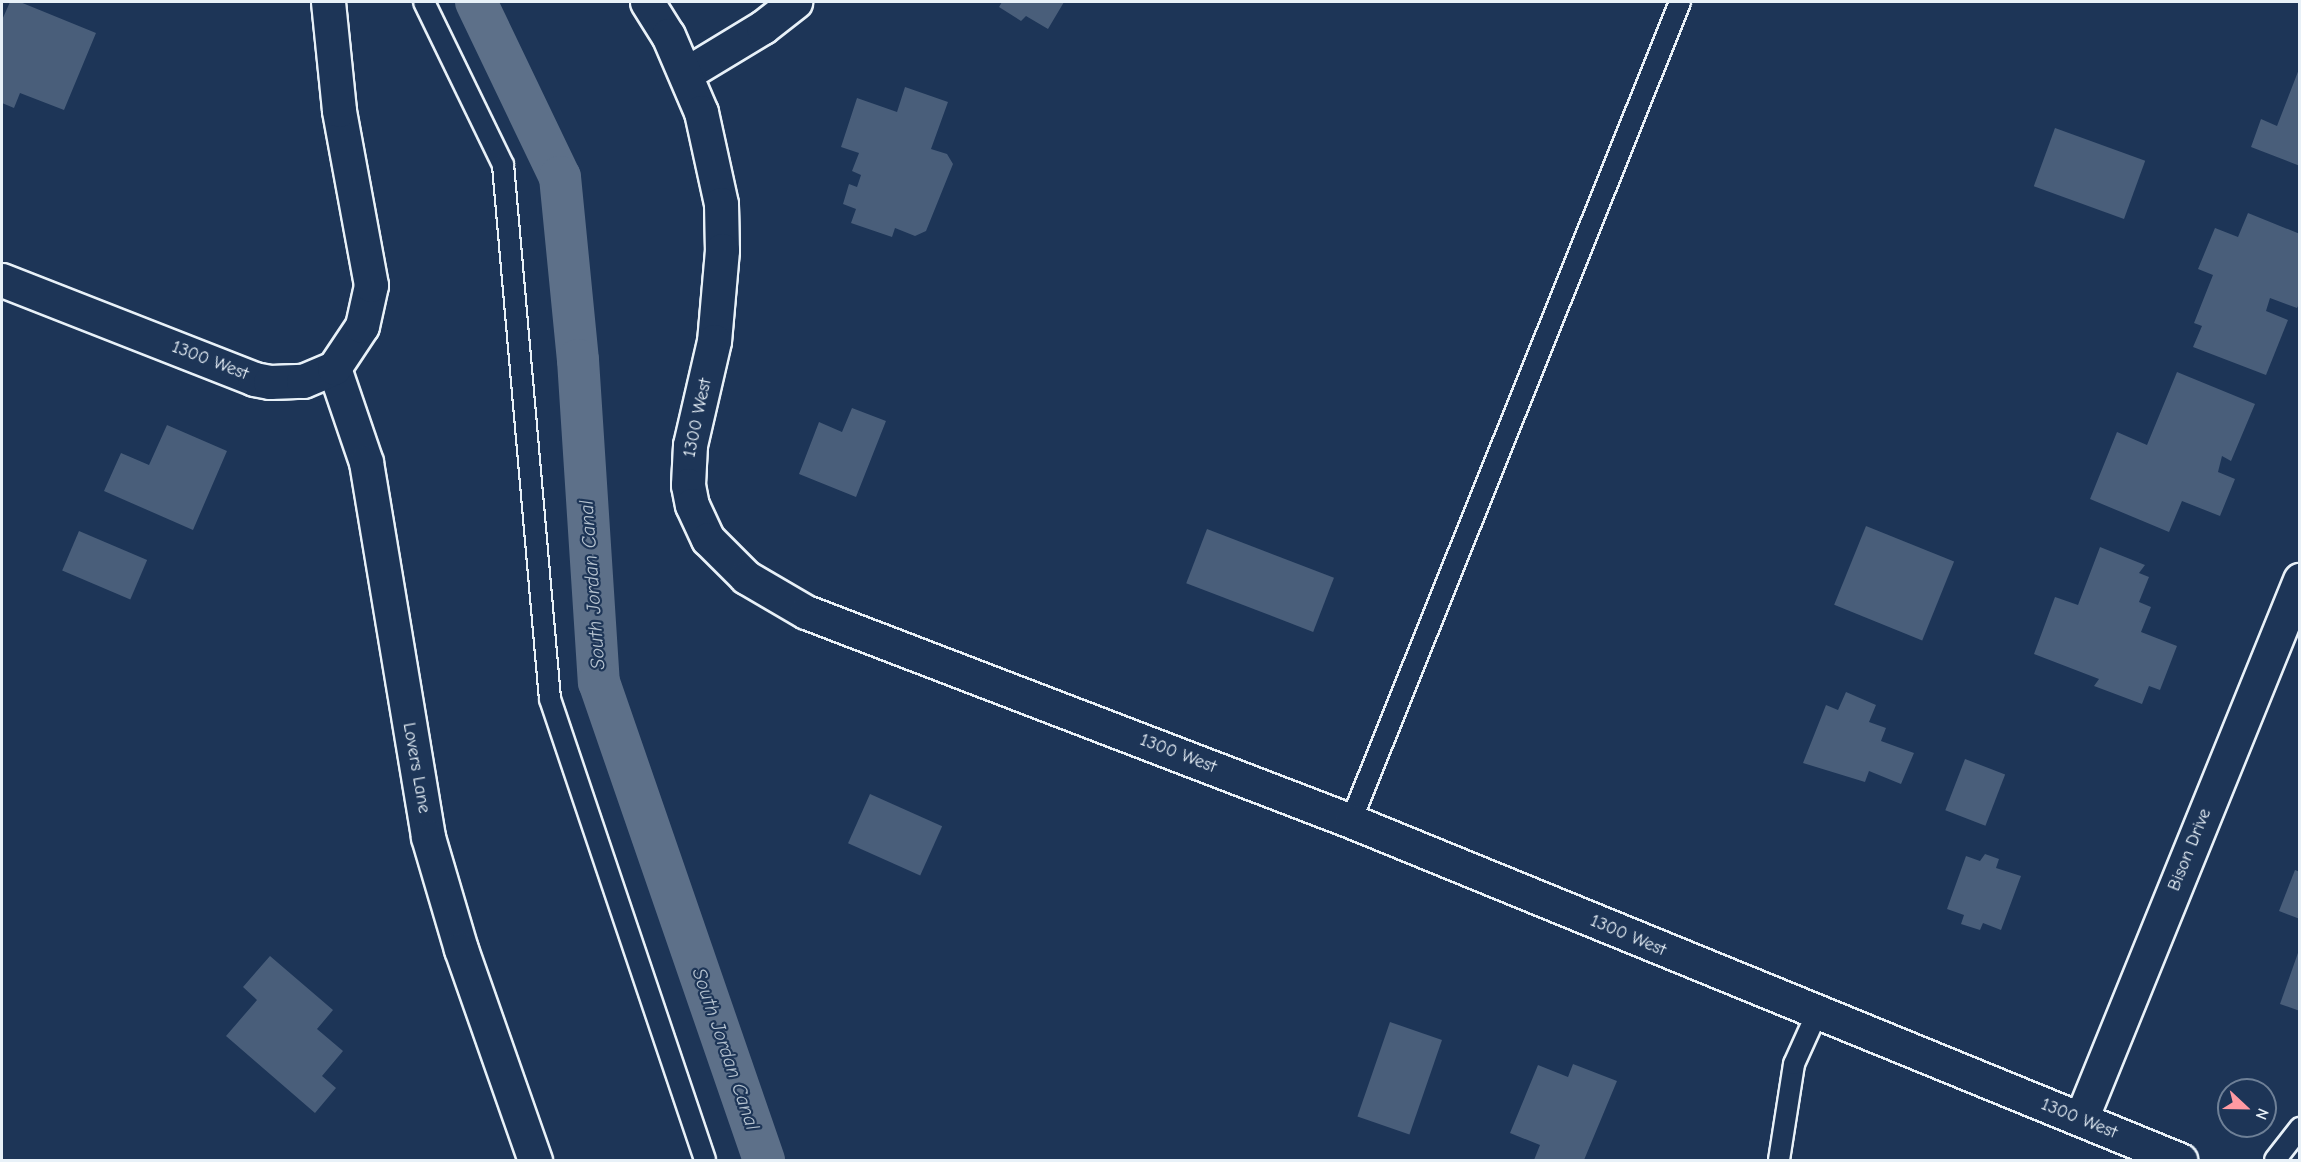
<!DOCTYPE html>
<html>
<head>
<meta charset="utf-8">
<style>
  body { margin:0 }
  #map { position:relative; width:2301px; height:1162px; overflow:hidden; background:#1d3557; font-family:"Comic Neue",sans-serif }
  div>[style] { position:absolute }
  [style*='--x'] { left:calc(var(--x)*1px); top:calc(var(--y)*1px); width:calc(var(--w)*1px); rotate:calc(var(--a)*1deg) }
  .canal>* { height:42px; margin:-21px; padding:0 21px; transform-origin:21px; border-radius:21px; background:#5d7089 }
  .building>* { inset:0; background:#495e7a; transform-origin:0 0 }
  .roads { filter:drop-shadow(2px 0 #e8f1f8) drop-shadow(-2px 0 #e8f1f8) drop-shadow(0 2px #e8f1f8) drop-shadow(0 -2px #e8f1f8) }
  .lane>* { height:20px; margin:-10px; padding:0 10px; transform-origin:10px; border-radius:10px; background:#1d3557 }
  .street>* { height:33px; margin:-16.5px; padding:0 16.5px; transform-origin:16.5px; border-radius:16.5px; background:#1d3557 }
  .secondary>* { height:33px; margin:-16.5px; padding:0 16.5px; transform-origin:16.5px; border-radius:16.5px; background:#1d3557 }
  span { translate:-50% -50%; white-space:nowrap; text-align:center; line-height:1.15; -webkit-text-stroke:4.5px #1d3557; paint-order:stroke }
  .street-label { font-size:18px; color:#e8f1f8 }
  .water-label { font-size:20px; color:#b7c4d1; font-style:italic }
  .frame { position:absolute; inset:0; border:3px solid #e8f1f8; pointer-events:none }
  .north { position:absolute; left:2217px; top:1078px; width:60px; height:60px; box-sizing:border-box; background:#1d3557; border:2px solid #6e8097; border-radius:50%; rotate:112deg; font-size:16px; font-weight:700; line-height:24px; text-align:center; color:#e8f1f8 }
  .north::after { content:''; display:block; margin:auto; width:21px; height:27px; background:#ff9aa2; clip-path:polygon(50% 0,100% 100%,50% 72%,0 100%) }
</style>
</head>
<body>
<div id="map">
  <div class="canal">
    <i style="--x:476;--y:2;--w:194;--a:64.4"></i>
    <i style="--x:560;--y:177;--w:184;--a:84.4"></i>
    <i style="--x:578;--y:360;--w:323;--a:86.3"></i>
    <i style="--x:599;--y:682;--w:506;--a:70.96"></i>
  </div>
  <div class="building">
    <i style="clip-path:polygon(10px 2px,20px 2px,96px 33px,64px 110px,20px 93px,14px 108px,2px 103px,2px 20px)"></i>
    <i style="clip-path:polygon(1002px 2px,1064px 2px,1048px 29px,1026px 16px,1021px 21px,999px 7px)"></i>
    <i style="clip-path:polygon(2299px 69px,2300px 69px,2300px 166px,2251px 147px,2261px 119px,2277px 126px)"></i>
    <i style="clip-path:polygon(905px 87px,948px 102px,931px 149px,947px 154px,953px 164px,926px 231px,915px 236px,895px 228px,892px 237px,851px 223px,856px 209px,843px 204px,849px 184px,857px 187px,861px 175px,852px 171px,859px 153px,841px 147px,857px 98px,897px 112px)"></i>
    <i style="left:2055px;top:128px;width:96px;height:62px;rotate:20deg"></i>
    <i style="clip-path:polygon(2248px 213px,2300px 234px,2300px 302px,2297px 308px,2270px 298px,2266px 311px,2288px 320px,2266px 375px,2193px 347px,2202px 326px,2194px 323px,2213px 275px,2198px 269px,2215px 228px,2238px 237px)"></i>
    <i style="clip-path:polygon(2177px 372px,2255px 404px,2231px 461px,2222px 456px,2218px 472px,2235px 479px,2220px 516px,2182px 501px,2169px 532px,2090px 499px,2117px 432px,2147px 445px)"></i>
    <i style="clip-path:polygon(852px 408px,886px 421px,856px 497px,799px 474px,819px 422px,842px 432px)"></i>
    <i style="clip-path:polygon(167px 425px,227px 451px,193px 530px,104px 491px,121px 453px,149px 465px)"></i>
    <i style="left:1866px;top:526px;width:95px;height:85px;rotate:22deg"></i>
    <i style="left:1207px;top:529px;width:136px;height:58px;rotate:21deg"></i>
    <i style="left:79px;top:531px;width:74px;height:43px;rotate:23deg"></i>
    <i style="clip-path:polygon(2100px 547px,2145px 565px,2139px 573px,2149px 577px,2139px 602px,2151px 607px,2141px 632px,2177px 646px,2160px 690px,2149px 686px,2142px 704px,2094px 686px,2099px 679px,2034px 654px,2055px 597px,2078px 605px)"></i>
    <i style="clip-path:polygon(1846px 692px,1876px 705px,1869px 722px,1886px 728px,1881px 741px,1914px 753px,1901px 784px,1869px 771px,1865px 782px,1803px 763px,1826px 705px,1838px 710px)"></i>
    <i style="left:1965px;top:759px;width:43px;height:55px;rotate:21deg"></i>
    <i style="left:870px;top:794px;width:79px;height:54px;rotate:24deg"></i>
    <i style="clip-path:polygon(1985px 854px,1999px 859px,1996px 868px,2021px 876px,2001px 930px,1983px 923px,1980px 930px,1961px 924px,1964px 915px,1947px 909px,1966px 856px,1980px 861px)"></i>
    <i style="clip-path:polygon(2295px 870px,2300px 872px,2300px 919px,2279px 911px)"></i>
    <i style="clip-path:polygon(2299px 950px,2300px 950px,2300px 1011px,2280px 1004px)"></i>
    <i style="clip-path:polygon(270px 956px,333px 1010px,317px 1029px,343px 1051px,322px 1076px,336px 1088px,315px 1113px,226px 1036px,257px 1000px,243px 987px)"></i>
    <i style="left:1390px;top:1022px;width:55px;height:100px;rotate:19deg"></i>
    <i style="clip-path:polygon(1573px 1064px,1617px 1081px,1584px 1160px,1534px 1160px,1540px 1145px,1510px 1133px,1538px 1065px,1568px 1077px)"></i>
  </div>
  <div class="roads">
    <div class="lane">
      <i style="--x:424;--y:2;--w:181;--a:64.1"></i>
      <i style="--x:503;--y:165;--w:536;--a:84.97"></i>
      <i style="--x:550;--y:699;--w:486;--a:71.4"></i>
      <i style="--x:1351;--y:821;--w:883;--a:-68.11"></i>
      <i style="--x:1779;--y:1160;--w:97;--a:-81.1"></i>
      <i style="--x:1794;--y:1064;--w:56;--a:-65.7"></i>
      <i style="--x:2275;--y:1160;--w:41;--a:-52"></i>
    </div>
    <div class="street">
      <i style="--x:687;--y:73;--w:89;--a:-31.2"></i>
      <i style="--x:763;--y:27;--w:41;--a:-38"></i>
      <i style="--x:334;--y:368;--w:99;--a:71.2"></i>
      <i style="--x:366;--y:462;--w:380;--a:80.6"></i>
      <i style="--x:428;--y:837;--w:117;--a:73.6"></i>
      <i style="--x:461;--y:949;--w:224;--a:70.7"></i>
      <i style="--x:2081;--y:1119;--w:582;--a:-67.89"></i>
    </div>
    <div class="secondary">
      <i style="--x:647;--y:2;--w:39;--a:58"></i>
      <i style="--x:668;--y:35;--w:84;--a:66.8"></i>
      <i style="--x:701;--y:112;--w:94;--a:77.7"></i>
      <i style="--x:721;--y:204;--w:46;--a:88.8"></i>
      <i style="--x:722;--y:250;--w:91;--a:95"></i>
      <i style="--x:714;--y:341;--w:107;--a:103"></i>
      <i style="--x:690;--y:445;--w:40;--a:92.9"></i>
      <i style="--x:688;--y:485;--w:20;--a:79"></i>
      <i style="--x:692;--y:505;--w:38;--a:65"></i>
      <i style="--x:708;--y:539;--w:54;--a:45"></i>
      <i style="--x:746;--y:577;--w:69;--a:30.3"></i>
      <i style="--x:806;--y:612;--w:584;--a:20.98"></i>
      <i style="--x:1351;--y:821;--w:896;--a:22.24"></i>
      <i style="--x:2;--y:280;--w:271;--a:21.4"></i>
      <i style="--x:254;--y:379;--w:16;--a:11"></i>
      <i style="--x:270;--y:382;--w:33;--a:-2"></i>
      <i style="--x:303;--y:381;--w:34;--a:-23"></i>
      <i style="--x:334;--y:368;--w:50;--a:-56.3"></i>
      <i style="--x:362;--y:326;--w:42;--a:-77.6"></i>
      <i style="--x:371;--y:285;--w:178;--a:-100.4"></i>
      <i style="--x:339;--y:110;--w:109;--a:-95.8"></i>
    </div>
  </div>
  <div class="street-label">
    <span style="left:210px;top:361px;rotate:21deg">1300 West</span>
    <span style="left:698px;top:418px;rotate:-78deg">1300 West</span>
    <span style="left:1178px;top:754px;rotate:21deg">1300 West</span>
    <span style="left:416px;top:768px;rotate:80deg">Lovers Lane</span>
    <span style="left:2190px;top:850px;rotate:-68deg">Bison Drive</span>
    <span style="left:1628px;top:936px;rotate:23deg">1300 West</span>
    <span style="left:2079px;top:1119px;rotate:22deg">1300 West</span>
  </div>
  <div class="water-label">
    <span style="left:592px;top:585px;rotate:-94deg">South Jordan Canal</span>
    <span style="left:726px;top:1049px;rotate:71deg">South Jordan Canal</span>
  </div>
  <div class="frame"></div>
  <div class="north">N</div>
</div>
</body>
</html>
